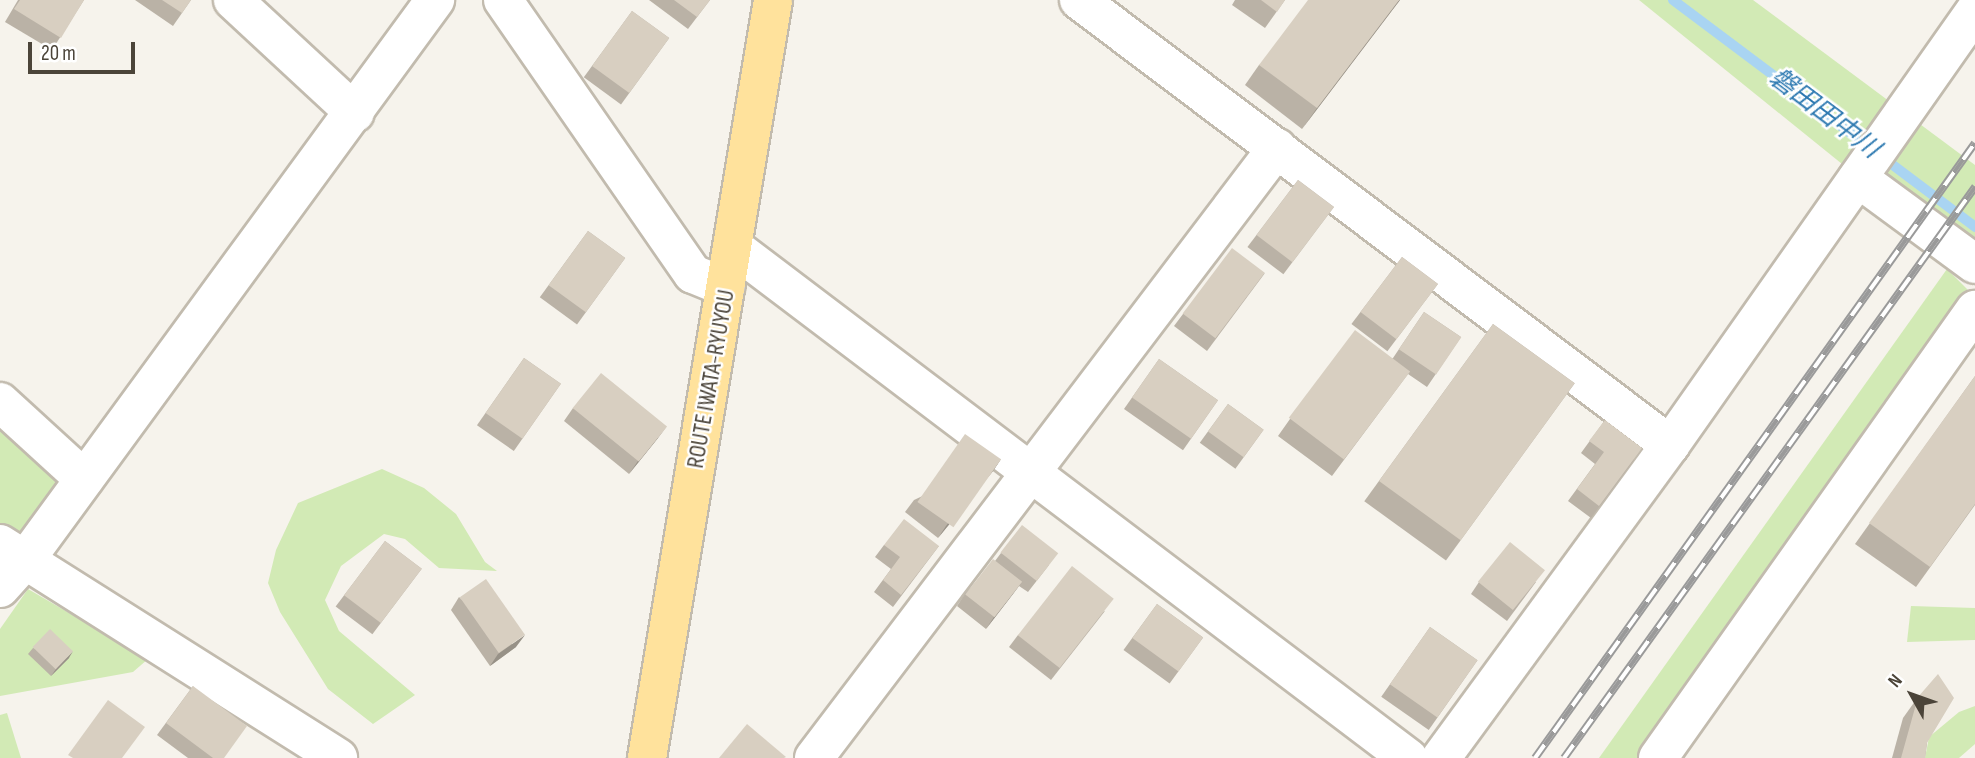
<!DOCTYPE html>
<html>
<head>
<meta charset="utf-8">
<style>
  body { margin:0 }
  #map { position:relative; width:1975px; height:758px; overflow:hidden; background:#f6f3ec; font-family:"Sofia Sans Condensed","Noto Sans JP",sans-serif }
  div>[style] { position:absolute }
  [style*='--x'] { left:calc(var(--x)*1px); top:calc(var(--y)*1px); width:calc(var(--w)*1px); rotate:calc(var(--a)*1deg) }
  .green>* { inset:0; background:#d2eab5 }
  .stream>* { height:10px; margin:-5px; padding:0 5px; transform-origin:5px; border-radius:5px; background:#a9d4f2 }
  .roads { filter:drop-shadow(2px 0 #c2bbae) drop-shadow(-2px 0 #c2bbae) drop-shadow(0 2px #c2bbae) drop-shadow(0 -2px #c2bbae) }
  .minor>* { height:38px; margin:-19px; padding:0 19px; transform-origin:19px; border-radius:19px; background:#fff }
  .major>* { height:38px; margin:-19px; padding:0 19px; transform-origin:19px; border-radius:19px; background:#ffe29c }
  .rail>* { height:8px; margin-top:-4px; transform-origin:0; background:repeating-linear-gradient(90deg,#fff 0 16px,#9a9a9a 0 32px); box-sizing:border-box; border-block:2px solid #9a9a9a }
  .wall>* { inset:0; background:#bab2a6; transform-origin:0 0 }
  .shaded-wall>* { inset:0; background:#979187 }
  .building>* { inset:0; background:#d8cfc1; transform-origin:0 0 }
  span { translate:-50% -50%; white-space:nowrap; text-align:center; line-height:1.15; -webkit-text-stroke:5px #fff; paint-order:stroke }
  .street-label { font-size:24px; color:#4b4439 }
  .water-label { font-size:26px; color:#2e7ab1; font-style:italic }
  .north { position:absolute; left:1877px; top:660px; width:70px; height:70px; -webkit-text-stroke:5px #fff; paint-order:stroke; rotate:310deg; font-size:19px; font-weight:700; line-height:28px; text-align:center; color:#4b4439 }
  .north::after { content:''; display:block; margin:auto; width:24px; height:32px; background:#4b4439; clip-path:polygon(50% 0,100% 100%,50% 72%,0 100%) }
  .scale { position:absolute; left:28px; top:42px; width:107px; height:32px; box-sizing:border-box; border:4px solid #4b4439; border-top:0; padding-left:9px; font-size:21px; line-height:24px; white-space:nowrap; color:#4b4439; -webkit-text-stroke:5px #fff; paint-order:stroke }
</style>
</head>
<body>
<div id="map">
  <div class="green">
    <i style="clip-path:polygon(1639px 0,1753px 0,1975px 165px,1975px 264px,1873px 189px)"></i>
    <i style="clip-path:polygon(1947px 269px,1975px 297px,1656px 758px,1599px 758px)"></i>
    <i style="clip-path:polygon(0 420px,63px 477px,0 569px)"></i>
    <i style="clip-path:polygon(382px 469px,424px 488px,456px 514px,485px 562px,497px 571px,439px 568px,405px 539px,384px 534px,341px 566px,325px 600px,339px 631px,415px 695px,373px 724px,328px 689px,280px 612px,268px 583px,276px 550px,298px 503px)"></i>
    <i style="clip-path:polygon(28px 589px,148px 659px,133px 672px,0 696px,0 629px)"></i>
    <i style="clip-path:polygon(1911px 606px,1975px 608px,1975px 640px,1907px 642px)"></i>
    <i style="clip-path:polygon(1975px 706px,1975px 744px,1959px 758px,1925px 758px,1929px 737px,1959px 712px)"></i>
    <i style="clip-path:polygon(7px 713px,21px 758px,0 758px,0 715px)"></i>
  </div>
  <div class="stream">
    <i style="--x:1673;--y:0;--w:378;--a:36.9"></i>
  </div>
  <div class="roads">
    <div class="minor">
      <i style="--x:233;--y:0;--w:166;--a:42.8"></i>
      <i style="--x:503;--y:0;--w:333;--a:55.3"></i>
      <i style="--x:693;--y:274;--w:35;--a:22"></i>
      <i style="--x:1079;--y:0;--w:740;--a:36.98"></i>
      <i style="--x:1858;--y:178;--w:145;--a:36.3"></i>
      <i style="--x:733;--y:247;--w:847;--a:37.13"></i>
      <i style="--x:0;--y:402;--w:114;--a:42.5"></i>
      <i style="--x:0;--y:544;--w:400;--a:32.3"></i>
      <i style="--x:0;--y:588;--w:39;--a:-48"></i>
      <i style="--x:26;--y:559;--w:693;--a:-53.81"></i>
      <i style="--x:814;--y:758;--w:766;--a:-52.8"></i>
      <i style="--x:1441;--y:758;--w:388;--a:-53.8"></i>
      <i style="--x:1670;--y:445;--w:530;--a:-54.9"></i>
      <i style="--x:1658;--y:758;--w:549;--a:-54.72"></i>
    </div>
    <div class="major">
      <i style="--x:647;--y:758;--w:768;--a:-80.56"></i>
    </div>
  </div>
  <div class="rail">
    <i style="--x:1535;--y:758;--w:756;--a:-54.42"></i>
    <i style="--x:1564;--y:758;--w:704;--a:-54.25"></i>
  </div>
  <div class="wall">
    <i style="clip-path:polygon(18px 0,84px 0,52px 50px,5px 22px)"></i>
    <i style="clip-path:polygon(135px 0,191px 0,173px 26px)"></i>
    <i style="clip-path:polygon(649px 0,710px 0,688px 29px)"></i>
    <i style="clip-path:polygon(1235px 0,1285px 0,1265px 28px,1232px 5px)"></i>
    <i style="clip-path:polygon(1400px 0,1302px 129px,1245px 85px,1259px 65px)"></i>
    <i style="left:632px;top:11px;width:46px;height:82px;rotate:36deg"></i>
    <i style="left:1298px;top:180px;width:45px;height:84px;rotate:37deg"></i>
    <i style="left:588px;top:231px;width:46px;height:82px;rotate:36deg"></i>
    <i style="left:1402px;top:257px;width:45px;height:84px;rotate:37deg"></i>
    <i style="clip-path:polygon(1265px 273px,1207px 351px,1174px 326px,1183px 314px)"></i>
    <i style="clip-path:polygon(1424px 312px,1461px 337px,1427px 387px,1408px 374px,1332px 476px,1278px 436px,1290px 419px,1393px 358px)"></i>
    <i style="left:1493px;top:324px;width:101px;height:219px;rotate:36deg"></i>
    <i style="left:524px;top:358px;width:45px;height:82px;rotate:35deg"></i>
    <i style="left:1159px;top:359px;width:72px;height:61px;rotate:35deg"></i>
    <i style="clip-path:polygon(1975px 376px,1975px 505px,1916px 587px,1855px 544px)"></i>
    <i style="left:1228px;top:404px;width:44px;height:48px;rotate:36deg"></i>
    <i style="clip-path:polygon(573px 408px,658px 438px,629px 474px,564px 421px)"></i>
    <i style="clip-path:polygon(1605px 420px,1634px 460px,1591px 518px,1568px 501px,1595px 464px,1581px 453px)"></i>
    <i style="clip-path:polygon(1001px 459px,993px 471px,938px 538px,905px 512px,914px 500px)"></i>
    <i style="left:385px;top:541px;width:46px;height:82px;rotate:37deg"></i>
    <i style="clip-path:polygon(884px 545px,939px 546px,893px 607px,874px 592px,891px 569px,875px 557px)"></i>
    <i style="clip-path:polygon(1001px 553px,1049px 565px,1028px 592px,1019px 586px,986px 629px,957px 606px,965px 594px,995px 561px)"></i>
    <i style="clip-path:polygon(1479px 582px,1536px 582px,1507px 621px,1471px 594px)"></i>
    <i style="clip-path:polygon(459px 597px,516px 647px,490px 666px,451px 610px)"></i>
    <i style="left:1157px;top:604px;width:57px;height:57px;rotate:36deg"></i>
    <i style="clip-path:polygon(1105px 611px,1051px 680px,1009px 647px,1018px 635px)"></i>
    <i style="left:1430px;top:627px;width:58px;height:85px;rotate:35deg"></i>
    <i style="clip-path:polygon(33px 648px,69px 658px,51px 676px,28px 654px)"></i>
    <i style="clip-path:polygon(193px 686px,224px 758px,188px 758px,157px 735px)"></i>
    <i style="clip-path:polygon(1918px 697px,1927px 743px,1925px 758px,1892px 758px,1903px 718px)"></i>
  </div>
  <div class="shaded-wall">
    <i style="clip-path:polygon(1399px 0,1400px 0,1302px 129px,1317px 108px)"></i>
    <i style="clip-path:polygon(667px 426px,658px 438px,629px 474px,638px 461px)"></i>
    <i style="clip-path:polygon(1001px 459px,993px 471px,938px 538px,946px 526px)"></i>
    <i style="clip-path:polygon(1022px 582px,1013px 594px,986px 629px,994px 617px)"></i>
    <i style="clip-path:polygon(525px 635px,516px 647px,490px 666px,498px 654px)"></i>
    <i style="clip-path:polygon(73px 651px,69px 658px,51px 676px,56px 669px)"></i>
  </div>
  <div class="building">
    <i style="clip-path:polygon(20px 0,84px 0,61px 38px,14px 9px)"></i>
    <i style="clip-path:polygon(162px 0,191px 0,182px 13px)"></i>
    <i style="clip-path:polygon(674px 0,710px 0,697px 17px)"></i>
    <i style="clip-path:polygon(1261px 0,1285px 0,1277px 12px)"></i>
    <i style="clip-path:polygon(1308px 0,1399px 0,1317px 108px,1259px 65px)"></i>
    <i style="left:632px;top:11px;width:46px;height:68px;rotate:36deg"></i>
    <i style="left:1298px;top:180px;width:45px;height:69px;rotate:37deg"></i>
    <i style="left:588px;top:231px;width:46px;height:67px;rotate:36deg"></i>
    <i style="left:1232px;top:248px;width:41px;height:82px;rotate:37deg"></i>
    <i style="left:1402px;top:257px;width:45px;height:69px;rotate:37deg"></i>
    <i style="left:1424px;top:312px;width:45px;height:45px;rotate:34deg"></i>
    <i style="left:1493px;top:324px;width:101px;height:194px;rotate:36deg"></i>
    <i style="left:1355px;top:330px;width:69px;height:110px;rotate:37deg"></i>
    <i style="left:524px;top:358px;width:45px;height:67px;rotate:35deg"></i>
    <i style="left:1159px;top:359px;width:72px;height:47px;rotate:35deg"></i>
    <i style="left:601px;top:373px;width:85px;height:45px;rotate:39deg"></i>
    <i style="clip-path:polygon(1975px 376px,1975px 504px,1930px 567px,1869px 523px)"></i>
    <i style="left:1228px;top:404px;width:44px;height:34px;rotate:36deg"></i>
    <i style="clip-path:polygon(1605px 420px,1642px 448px,1599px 506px,1577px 489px,1604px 452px,1589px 441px)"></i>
    <i style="left:965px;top:434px;width:44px;height:83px;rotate:35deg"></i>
    <i style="clip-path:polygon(904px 519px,939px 546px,901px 595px,883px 580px,900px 557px,884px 545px)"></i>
    <i style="left:1022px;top:525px;width:46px;height:35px;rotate:38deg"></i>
    <i style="left:385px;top:541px;width:46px;height:68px;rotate:37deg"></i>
    <i style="left:1510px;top:542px;width:45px;height:51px;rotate:39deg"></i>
    <i style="left:993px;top:559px;width:37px;height:45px;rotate:38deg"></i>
    <i style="left:1072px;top:566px;width:53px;height:88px;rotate:38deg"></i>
    <i style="left:486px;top:579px;width:68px;height:32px;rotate:55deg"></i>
    <i style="left:1157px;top:604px;width:57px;height:42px;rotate:36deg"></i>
    <i style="left:1430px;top:627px;width:58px;height:70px;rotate:35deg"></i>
    <i style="left:50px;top:629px;width:32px;height:25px;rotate:44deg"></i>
    <i style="clip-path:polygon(1938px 674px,1954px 698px,1927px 743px,1925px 758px,1901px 758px,1918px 697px)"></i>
    <i style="clip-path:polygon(193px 686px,247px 726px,224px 758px,213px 758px,166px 723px)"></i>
    <i style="clip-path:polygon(108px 700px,145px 727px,122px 758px,73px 758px,68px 755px)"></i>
    <i style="clip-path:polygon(747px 724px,786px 757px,784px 758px,719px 758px)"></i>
  </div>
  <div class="street-label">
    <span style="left:711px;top:379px;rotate:-80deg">ROUTE IWATA-RYUYOU</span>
  </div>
  <div class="water-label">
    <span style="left:1824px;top:114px;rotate:37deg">磐田田中川</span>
  </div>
  <div class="north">N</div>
  <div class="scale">20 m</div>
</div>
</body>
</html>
